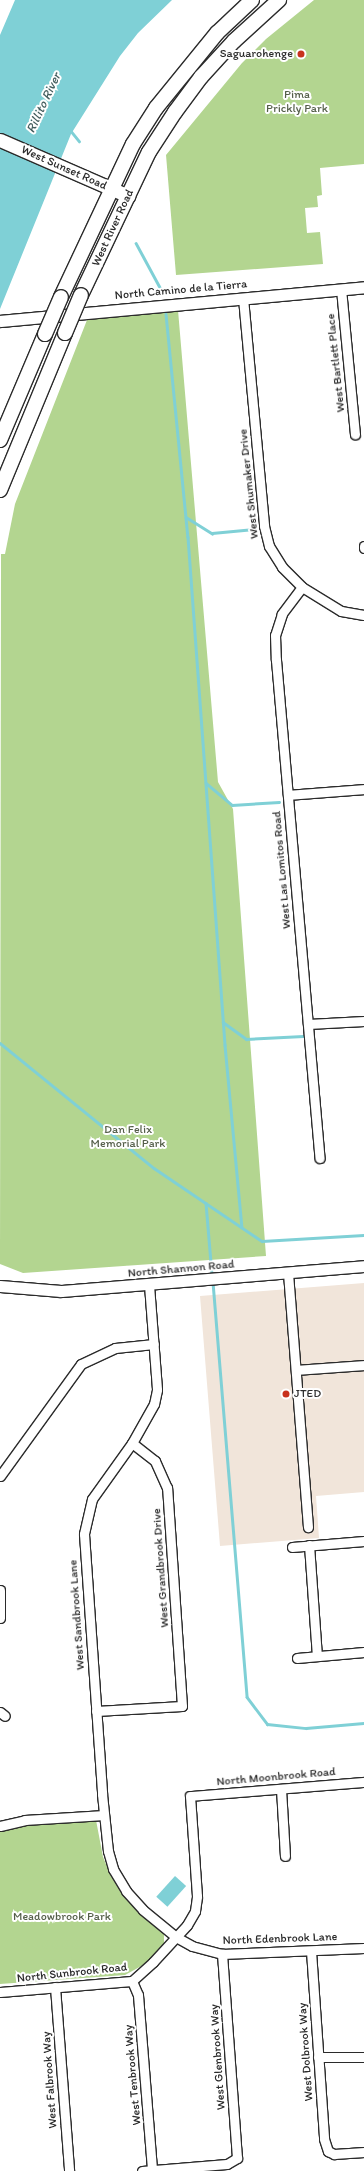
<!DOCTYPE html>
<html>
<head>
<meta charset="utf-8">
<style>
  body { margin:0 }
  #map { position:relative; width:364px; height:2171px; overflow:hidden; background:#fff; font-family:Itim,sans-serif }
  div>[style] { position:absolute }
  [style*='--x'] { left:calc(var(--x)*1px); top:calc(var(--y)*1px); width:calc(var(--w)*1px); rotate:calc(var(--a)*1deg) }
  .built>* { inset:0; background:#f1e5da }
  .green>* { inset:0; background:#b3d590 }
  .water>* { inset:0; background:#7fd0d6; transform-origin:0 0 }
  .stream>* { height:2.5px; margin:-1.25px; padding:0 1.25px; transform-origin:1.25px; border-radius:1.25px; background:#7fd0d6 }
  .roads { filter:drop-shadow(1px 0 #2b2b2b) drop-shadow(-1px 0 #2b2b2b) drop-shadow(0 1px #2b2b2b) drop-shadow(0 -1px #2b2b2b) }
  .minor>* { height:9px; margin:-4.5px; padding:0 4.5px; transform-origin:4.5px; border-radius:4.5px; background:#fff }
  .tertiary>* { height:11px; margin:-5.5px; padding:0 5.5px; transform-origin:5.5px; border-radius:5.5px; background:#fff }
  .secondary>* { height:13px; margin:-6.5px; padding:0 6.5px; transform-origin:6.5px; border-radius:6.5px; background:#fff }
  .primary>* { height:14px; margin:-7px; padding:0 7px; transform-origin:7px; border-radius:7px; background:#fff }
  .bridges { filter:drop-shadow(1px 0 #2b2b2b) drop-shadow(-1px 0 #2b2b2b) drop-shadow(0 1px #2b2b2b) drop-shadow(0 -1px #2b2b2b) }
  .primary-bridge>* { height:14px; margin:-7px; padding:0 7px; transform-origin:7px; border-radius:7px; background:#fff }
  .dots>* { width:11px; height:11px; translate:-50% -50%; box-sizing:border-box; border:2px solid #fff; border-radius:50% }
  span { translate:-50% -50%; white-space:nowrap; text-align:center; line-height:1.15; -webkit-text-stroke:4px #fff; paint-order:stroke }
  .poi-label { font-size:12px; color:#2b2b2b }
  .right { translate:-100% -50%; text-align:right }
  .left { translate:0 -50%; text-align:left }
  .park-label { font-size:12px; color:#545e49 }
  .street-label { font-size:12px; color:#2b2b2b }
  .water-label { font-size:13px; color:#445d5e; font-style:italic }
</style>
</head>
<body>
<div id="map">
  <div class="built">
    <i style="clip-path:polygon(364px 1283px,364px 1492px,316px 1496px,319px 1538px,220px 1546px,200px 1296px)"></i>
  </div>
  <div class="green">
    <i style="clip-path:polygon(314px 0,364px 0,364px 164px,320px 168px,322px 195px,317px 196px,318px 207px,305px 208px,307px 233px,320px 232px,323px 264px,176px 275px,166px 155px,242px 63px,266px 39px)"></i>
    <i style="clip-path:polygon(178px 310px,218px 782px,233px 809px,266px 1256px,23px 1273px,0 1264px,1px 554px,5px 554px,15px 504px,87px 320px)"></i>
    <i style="clip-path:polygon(96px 1820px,103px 1857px,111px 1876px,120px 1891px,164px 1934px,164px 1943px,145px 1964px,125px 1975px,0 1984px,0 1832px,19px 1825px)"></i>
  </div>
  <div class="water">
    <i style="clip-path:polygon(15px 0,172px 0,138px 33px,120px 56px,71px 134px,0 309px,0 35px)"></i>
    <i style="left:175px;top:1876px;width:15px;height:28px;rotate:42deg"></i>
  </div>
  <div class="stream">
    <i style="--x:71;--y:131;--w:13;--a:51"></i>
    <i style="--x:136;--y:243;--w:57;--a:61.6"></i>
    <i style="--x:166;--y:314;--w:224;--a:84.4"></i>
    <i style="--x:188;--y:537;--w:509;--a:85.83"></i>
    <i style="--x:225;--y:1045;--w:183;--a:84.7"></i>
    <i style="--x:186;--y:517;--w:31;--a:32"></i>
    <i style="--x:212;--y:533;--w:42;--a:-5.4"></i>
    <i style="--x:206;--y:783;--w:34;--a:40"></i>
    <i style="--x:232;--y:805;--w:47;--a:-3.7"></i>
    <i style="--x:223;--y:1022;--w:29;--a:36"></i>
    <i style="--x:246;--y:1039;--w:57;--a:-3"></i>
    <i style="--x:0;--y:1043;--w:198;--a:39.1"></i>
    <i style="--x:154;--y:1168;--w:130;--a:34.1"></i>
    <i style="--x:262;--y:1241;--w:102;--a:-3.4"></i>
    <i style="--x:206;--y:1203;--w:72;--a:85.2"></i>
    <i style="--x:213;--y:1282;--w:416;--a:85.3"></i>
    <i style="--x:247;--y:1697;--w:34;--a:53"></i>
    <i style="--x:267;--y:1724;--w:39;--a:6"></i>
    <i style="--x:306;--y:1728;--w:58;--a:-4.9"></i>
  </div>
  <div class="roads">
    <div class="minor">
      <i style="--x:341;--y:289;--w:146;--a:84.5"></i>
      <i style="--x:243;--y:298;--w:229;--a:84.7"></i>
      <i style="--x:264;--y:526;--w:21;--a:76"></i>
      <i style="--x:269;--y:546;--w:25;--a:58"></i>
      <i style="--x:282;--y:567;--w:28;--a:45"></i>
      <i style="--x:302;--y:587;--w:46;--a:31.6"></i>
      <i style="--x:341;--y:611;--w:23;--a:10"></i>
      <i style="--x:364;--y:546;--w:2;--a:90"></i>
      <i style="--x:302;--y:587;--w:34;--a:127"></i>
      <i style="--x:282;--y:614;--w:22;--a:108"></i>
      <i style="--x:275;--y:635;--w:25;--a:88"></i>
      <i style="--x:276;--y:660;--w:500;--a:85"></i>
      <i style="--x:288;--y:795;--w:76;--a:-4.5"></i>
      <i style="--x:308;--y:1024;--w:56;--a:-3.1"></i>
      <i style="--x:288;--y:1273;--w:255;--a:85.5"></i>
      <i style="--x:149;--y:1285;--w:105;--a:85.6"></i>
      <i style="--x:157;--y:1390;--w:14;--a:102"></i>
      <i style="--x:154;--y:1404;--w:45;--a:119.4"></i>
      <i style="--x:132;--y:1443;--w:69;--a:125.5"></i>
      <i style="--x:92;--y:1499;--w:36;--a:103"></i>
      <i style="--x:84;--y:1534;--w:261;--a:86"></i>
      <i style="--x:102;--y:1794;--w:57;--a:84"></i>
      <i style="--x:108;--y:1851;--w:19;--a:74"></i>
      <i style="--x:113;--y:1869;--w:26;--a:59"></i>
      <i style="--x:126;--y:1891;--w:25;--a:48"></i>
      <i style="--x:143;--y:1910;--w:43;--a:39.3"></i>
      <i style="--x:176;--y:1937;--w:18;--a:29"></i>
      <i style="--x:192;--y:1946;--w:31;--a:15"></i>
      <i style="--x:222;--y:1954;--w:142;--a:-2.4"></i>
      <i style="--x:296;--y:1370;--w:68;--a:-4.2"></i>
      <i style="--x:0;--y:1476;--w:138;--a:-54.1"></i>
      <i style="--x:81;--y:1364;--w:38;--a:-25"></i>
      <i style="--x:115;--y:1348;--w:39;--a:-6"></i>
      <i style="--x:309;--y:1545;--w:111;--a:85.9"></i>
      <i style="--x:292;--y:1547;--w:72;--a:-4.8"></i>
      <i style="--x:0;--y:1590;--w:28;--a:90"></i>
      <i style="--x:297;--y:1658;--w:67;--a:-5.1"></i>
      <i style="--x:96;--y:1711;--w:86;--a:-3.3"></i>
      <i style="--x:182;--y:1706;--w:219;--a:-93.9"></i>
      <i style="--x:167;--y:1488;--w:30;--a:-114"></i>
      <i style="--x:155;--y:1461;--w:29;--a:-142"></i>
      <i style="--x:0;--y:1712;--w:6;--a:39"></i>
      <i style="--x:281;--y:1789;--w:67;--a:86.6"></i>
      <i style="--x:0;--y:1826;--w:26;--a:-13"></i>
      <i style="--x:25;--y:1820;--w:79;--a:-3.6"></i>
      <i style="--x:311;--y:1951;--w:188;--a:86"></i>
      <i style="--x:324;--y:2139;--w:13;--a:72"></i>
      <i style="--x:132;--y:1981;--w:15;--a:67"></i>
      <i style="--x:138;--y:1995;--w:176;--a:85.4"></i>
      <i style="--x:55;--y:1987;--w:185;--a:85.6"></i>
      <i style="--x:0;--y:1992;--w:132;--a:-4.8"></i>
      <i style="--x:132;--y:1981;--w:28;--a:-42"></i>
      <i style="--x:153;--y:1962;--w:50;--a:-47.4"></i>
      <i style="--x:187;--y:1925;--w:16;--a:-60"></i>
      <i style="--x:195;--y:1911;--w:15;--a:-82"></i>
      <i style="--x:197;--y:1896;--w:100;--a:-94"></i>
      <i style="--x:190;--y:1796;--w:175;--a:-4.6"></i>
      <i style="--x:318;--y:2057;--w:46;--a:0"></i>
      <i style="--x:328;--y:2151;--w:7;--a:27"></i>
      <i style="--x:334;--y:2154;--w:30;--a:-4"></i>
      <i style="--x:142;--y:2171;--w:85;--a:-4.7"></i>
      <i style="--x:227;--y:2164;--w:12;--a:-31"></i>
      <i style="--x:237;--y:2158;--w:205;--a:-94.2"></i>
    </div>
    <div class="tertiary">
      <i style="--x:0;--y:321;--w:366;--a:-5.3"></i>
      <i style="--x:0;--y:1286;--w:61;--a:4.7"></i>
      <i style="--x:61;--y:1291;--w:304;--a:-4.7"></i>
    </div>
    <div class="secondary">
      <i style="--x:0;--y:140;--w:140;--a:23.6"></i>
    </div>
    <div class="primary">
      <i style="--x:81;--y:295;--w:158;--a:-64.6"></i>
      <i style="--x:149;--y:152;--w:48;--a:-57"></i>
      <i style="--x:175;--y:112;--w:44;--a:-53.4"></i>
      <i style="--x:201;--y:77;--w:49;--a:-47.5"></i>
      <i style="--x:234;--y:41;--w:61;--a:-42.3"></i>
      <i style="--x:61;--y:297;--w:169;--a:-64.8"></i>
      <i style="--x:133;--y:144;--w:43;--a:-57.4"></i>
      <i style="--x:156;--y:108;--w:97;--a:-50.9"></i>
      <i style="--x:217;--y:33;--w:48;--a:-43.3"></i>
      <i style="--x:0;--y:440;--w:115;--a:-67"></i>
      <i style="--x:0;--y:490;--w:170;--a:-67.5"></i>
    </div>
  </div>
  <div class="bridges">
    <div class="primary-bridge">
      <i style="--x:65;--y:333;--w:41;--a:-67.2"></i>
      <i style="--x:45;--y:334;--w:40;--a:-66.6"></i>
    </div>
  </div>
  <div class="dots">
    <i style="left:301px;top:54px;background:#c8321e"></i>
    <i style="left:286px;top:1394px;background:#c8321e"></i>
  </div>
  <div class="poi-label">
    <span class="right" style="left:293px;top:54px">Saguarohenge</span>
    <span class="left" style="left:294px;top:1394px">JTED</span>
  </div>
  <div class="park-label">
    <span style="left:297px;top:102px">Pima<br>Prickly Park</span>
    <span style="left:128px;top:1137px">Dan Felix<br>Memorial Park</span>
    <span style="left:62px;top:1917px">Meadowbrook Park</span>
  </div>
  <div class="street-label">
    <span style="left:64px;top:168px;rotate:24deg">West Sunset Road</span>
    <span style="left:113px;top:228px;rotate:-65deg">West River Road</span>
    <span style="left:181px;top:290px;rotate:-5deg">North Camino de la Tierra</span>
    <span style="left:336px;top:363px;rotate:-96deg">West Bartlett Place</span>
    <span style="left:249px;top:484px;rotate:-96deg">West Shumaker Drive</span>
    <span style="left:282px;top:870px;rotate:-95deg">West Las Lomitos Road</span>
    <span style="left:181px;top:1269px;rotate:-5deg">North Shannon Road</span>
    <span style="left:161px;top:1568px;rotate:-94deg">West Grandbrook Drive</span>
    <span style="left:77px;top:1615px;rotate:-94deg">West Sandbrook Lane</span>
    <span style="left:276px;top:1777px;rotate:-5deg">North Moonbrook Road</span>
    <span style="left:280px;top:1939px;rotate:-2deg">North Edenbrook Lane</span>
    <span style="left:72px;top:1973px;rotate:-6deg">North Sunbrook Road</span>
    <span style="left:306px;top:2052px;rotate:-94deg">West Dolbrook Way</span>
    <span style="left:218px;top:2057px;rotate:-94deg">West Glenbrook Way</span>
    <span style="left:133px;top:2075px;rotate:-95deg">West Tenbrook Way</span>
    <span style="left:50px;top:2080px;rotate:-94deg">West Falbrook Way</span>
  </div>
  <div class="water-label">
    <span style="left:44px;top:103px;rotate:-65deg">Rillito River</span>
  </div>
</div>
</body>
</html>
